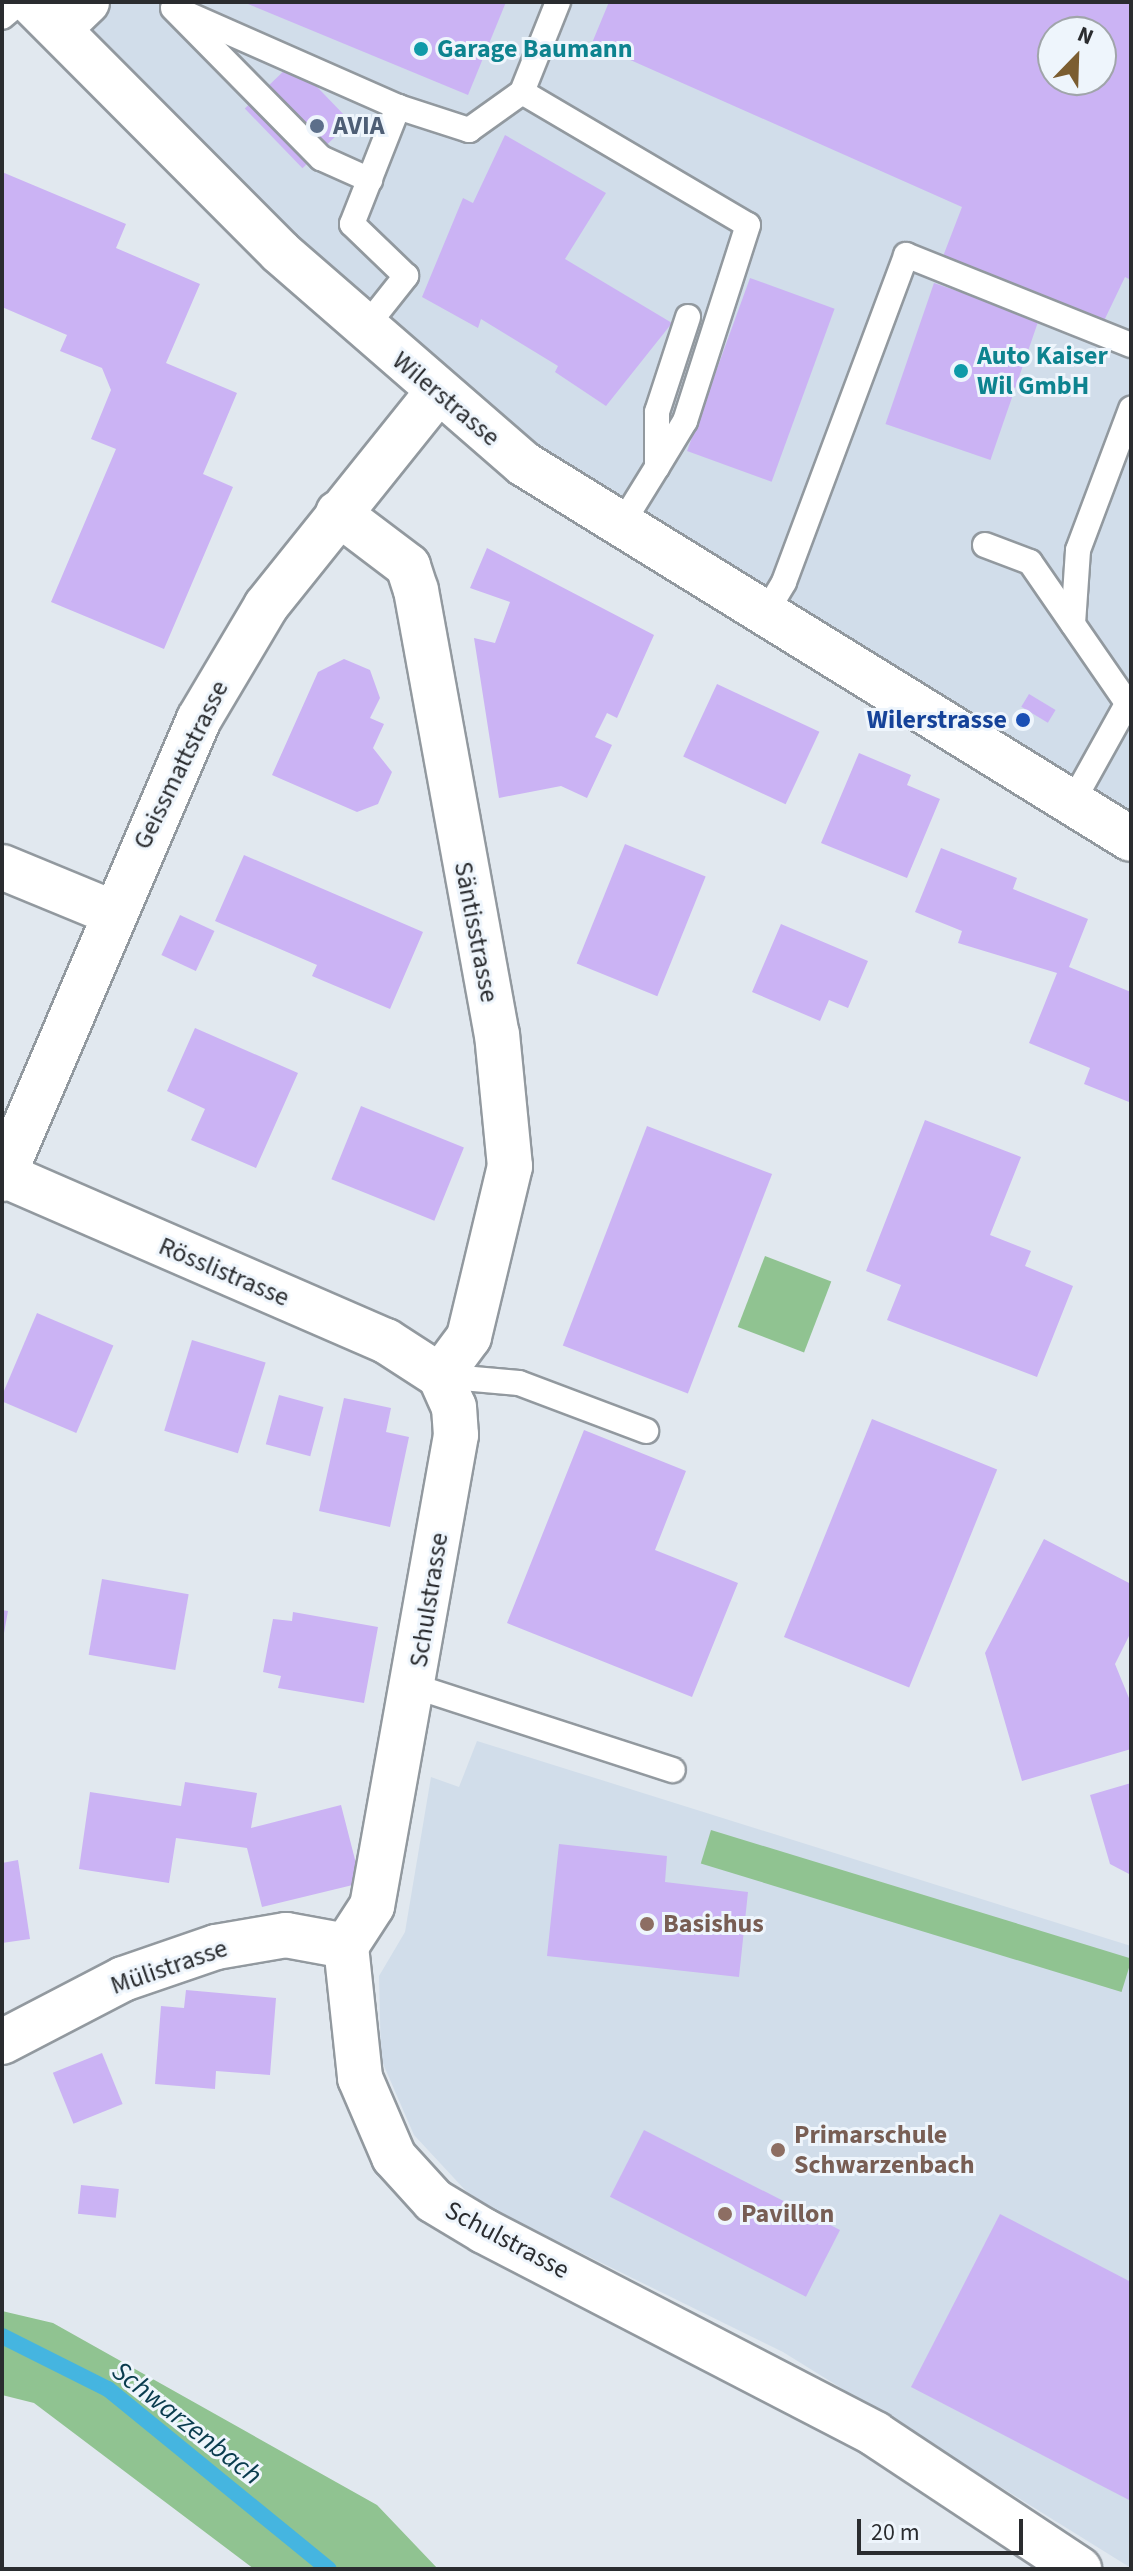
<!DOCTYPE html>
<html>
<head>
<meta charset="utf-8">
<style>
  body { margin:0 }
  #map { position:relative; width:1133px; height:2571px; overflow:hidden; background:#e1e8ef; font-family:"Source Sans 3",sans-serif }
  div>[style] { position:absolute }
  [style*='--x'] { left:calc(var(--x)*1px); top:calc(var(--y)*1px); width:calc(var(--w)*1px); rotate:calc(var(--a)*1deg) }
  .built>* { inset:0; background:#d1ddea }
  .green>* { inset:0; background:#90c391; transform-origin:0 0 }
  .stream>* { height:16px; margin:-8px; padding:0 8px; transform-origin:8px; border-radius:8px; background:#45b5e0 }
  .building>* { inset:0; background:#cbb3f4; transform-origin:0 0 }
  .roads { filter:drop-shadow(2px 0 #92999f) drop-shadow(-2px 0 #92999f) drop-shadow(0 2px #92999f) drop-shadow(0 -2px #92999f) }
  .lane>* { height:24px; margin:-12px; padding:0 12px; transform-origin:12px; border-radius:12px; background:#fff }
  .street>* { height:44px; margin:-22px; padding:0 22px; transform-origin:22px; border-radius:22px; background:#fff }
  .secondary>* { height:44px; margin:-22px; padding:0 22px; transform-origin:22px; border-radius:22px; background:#fff }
  .dots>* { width:22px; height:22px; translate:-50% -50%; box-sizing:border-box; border:4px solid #eef5fc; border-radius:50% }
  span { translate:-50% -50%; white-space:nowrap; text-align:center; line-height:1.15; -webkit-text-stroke:6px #eef5fc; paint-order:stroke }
  .culture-label { font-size:26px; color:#0d838f; font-weight:700 }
  .left { translate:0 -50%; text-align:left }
  .service-label { font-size:26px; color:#4e5e75; font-weight:700 }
  .street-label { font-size:26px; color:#2a2c2f }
  .transit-label { font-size:26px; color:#164399; font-weight:700 }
  .right { translate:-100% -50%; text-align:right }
  .education-label { font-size:26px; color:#785e54; font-weight:700 }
  .water-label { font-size:28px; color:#0a3c4e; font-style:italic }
  .frame { position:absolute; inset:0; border:4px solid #2a2c2f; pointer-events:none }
  .north { position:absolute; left:1037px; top:16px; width:80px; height:80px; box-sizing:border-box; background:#eef5fc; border:2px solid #a0a5aa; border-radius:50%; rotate:23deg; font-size:22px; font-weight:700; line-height:32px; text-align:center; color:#2a2c2f }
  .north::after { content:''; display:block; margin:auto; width:28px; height:36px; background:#7b5d31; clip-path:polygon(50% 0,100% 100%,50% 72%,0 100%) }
  .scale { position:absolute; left:857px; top:2519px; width:166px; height:36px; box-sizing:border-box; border:4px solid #2a2c2f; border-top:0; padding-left:10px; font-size:24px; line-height:28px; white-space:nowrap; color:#2a2c2f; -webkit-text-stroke:6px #eef5fc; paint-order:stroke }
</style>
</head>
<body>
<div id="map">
  <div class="built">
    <i style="clip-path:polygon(evenodd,87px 2px,1131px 2px,1131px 839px,620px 527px,59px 29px,87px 2px,1053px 32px,1101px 32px,1101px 80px,1053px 80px,1053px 32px)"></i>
    <i style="clip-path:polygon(477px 1741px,1131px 1946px,1131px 2568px,783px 2352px,498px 2212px,466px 2191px,414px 2135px,381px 2059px,379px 1976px,405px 1932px,431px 1777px,459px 1787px)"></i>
  </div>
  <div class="green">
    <i style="left:765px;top:1256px;width:71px;height:76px;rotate:21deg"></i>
    <i style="left:711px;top:1830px;width:440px;height:35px;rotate:17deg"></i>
    <i style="clip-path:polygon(2px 2311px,53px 2323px,377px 2505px,438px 2569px,254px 2569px,34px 2403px,2px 2395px)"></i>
  </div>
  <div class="stream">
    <i style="--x:2;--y:2336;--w:119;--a:26.6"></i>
    <i style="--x:108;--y:2389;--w:285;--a:39.2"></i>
  </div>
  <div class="building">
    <i style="clip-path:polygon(243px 2px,506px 2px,468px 95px)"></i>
    <i style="clip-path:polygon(evenodd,609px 2px,1131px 2px,1131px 280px,1125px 277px,1102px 325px,942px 259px,962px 207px,592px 43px,609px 2px,1053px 32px,1101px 32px,1101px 80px,1053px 80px,1053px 32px)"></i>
    <i style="left:293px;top:62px;width:83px;height:67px;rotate:46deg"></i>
    <i style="clip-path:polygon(505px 135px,606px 193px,565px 259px,672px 323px,606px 406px,555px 372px,558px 366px,481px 319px,478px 328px,422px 297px,463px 198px,473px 203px)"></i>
    <i style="clip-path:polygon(2px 172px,126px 224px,116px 248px,200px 284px,166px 363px,237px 393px,203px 474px,233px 487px,164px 649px,51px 602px,116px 449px,91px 439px,111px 390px,102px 368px,60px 351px,67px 335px,2px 307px)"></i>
    <i style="left:750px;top:278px;width:90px;height:184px;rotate:20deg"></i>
    <i style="left:934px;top:283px;width:111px;height:149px;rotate:19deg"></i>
    <i style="clip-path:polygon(487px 548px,654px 635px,617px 718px,607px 713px,595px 737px,612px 745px,587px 798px,561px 786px,499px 798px,474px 638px,495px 643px,510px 602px,470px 588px)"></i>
    <i style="clip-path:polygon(344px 659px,370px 670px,380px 698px,370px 718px,384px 724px,373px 748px,392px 772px,378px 804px,357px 812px,272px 775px,318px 672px)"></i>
    <i style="left:717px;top:684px;width:113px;height:80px;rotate:25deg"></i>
    <i style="left:1029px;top:694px;width:31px;height:15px;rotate:31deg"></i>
    <i style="clip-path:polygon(859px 753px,911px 775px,907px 785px,940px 799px,907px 878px,821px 843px)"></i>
    <i style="left:625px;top:844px;width:87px;height:129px;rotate:22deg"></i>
    <i style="clip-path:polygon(941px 848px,1017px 878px,1013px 889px,1088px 919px,1069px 967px,1131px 992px,1129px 1102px,1084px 1084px,1090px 1068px,1029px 1043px,1057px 973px,958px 943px,962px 931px,915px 912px)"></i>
    <i style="clip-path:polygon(244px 855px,423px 932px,390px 1009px,312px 976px,317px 965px,215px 921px)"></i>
    <i style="left:180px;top:915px;width:38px;height:44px;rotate:25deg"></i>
    <i style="clip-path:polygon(781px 924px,868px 961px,848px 1008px,829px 1000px,820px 1021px,752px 992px)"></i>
    <i style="clip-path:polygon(195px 1028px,298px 1073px,256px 1168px,191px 1140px,205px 1109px,167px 1091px)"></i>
    <i style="left:361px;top:1106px;width:111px;height:79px;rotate:22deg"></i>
    <i style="clip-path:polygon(925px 1120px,1021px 1157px,990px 1235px,1031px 1251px,1025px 1266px,1073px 1286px,1037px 1377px,887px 1320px,901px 1285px,866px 1271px)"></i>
    <i style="left:647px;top:1126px;width:134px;height:235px;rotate:21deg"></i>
    <i style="left:37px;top:1313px;width:83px;height:95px;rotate:23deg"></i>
    <i style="left:192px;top:1340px;width:77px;height:95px;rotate:17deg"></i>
    <i style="left:279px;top:1395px;width:46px;height:51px;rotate:15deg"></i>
    <i style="clip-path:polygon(344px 1398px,391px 1408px,386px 1432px,409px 1437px,390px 1527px,319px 1511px)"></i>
    <i style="left:872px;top:1419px;width:135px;height:235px;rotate:22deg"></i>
    <i style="clip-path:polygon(584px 1430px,686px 1471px,655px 1550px,738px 1583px,692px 1697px,507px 1623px)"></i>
    <i style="clip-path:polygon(1044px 1539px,1131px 1584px,1131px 1632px,1115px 1664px,1131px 1703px,1131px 1749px,1022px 1781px,985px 1653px)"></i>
    <i style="left:102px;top:1579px;width:88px;height:77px;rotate:10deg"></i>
    <i style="clip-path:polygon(2px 1610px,8px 1611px,2px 1644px)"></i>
    <i style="clip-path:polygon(293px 1612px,378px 1627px,364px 1703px,278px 1688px,281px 1676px,263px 1672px,273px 1619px,292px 1621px)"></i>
    <i style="clip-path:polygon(185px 1782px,257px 1793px,251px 1828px,341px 1805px,361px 1883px,262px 1907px,247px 1848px,176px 1838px,169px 1883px,79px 1869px,90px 1792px,181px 1806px)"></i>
    <i style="clip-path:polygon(1131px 1783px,1131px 1875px,1110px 1864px,1090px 1795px)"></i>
    <i style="clip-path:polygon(559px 1844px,667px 1856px,665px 1882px,748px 1892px,739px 1977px,547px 1956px)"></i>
    <i style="clip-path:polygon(18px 1860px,30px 1939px,2px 1943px,2px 1863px)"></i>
    <i style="clip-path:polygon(186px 1990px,276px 1998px,270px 2075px,216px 2071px,215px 2089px,155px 2084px,161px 2006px,184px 2008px)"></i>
    <i style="left:102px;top:2053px;width:55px;height:53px;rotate:68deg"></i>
    <i style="left:644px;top:2130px;width:220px;height:75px;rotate:27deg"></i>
    <i style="left:81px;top:2185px;width:38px;height:29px;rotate:6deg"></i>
    <i style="clip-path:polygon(1000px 2214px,1131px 2282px,1131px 2501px,911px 2387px)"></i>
  </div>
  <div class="roads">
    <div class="lane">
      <i style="--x:173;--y:8;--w:211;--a:45.4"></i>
      <i style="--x:321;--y:158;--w:54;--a:24.2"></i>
      <i style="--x:185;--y:13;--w:233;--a:23.8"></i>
      <i style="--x:2;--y:17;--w:23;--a:-40"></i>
      <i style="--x:522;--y:92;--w:97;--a:-68.2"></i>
      <i style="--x:364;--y:329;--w:68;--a:-51.6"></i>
      <i style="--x:406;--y:276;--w:75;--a:-136.1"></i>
      <i style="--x:352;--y:224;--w:126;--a:-68.5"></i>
      <i style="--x:398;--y:107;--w:75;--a:17.9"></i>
      <i style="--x:469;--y:130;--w:65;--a:-35.6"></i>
      <i style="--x:522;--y:92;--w:262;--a:30.5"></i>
      <i style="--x:748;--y:225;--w:206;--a:107.8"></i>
      <i style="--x:685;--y:421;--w:54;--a:121.3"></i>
      <i style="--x:620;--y:527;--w:70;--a:-58.3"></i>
      <i style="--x:657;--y:467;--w:55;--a:-90"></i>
      <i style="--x:657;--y:412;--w:100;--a:-71.9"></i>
      <i style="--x:985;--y:545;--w:48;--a:20.7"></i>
      <i style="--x:1030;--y:562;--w:173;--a:55.4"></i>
      <i style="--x:765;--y:614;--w:37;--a:-59"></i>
      <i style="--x:784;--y:582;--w:349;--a:-69.5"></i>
      <i style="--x:906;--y:255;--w:242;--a:21.8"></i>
      <i style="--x:1073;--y:624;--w:74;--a:-86.1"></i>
      <i style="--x:1078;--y:550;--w:151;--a:-69.4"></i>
      <i style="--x:1072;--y:803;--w:121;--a:-60.9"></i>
      <i style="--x:440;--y:1376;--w:79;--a:5.1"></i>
      <i style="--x:519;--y:1383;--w:136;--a:20.7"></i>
      <i style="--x:414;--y:1686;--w:272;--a:18"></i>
    </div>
    <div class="street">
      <i style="--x:59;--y:29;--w:39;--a:-44"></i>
      <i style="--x:338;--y:513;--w:88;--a:37.1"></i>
      <i style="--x:408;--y:566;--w:25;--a:72"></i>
      <i style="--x:416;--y:590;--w:451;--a:79.7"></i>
      <i style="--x:497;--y:1034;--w:133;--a:84.4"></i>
      <i style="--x:510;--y:1166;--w:176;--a:103.5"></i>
      <i style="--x:469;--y:1337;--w:49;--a:126.6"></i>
      <i style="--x:2;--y:867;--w:118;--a:22.4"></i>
      <i style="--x:4;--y:1175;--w:417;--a:23.5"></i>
      <i style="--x:386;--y:1341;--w:64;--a:32.9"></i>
      <i style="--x:440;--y:1376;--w:34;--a:66"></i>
      <i style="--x:454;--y:1407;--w:28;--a:86"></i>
      <i style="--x:456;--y:1435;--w:478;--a:100.1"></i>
      <i style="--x:372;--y:1906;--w:48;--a:123"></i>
      <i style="--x:346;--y:1946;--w:133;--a:83.9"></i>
      <i style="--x:360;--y:2078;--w:86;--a:66.7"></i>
      <i style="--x:394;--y:2157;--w:59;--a:47.7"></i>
      <i style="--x:434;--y:2201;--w:58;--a:31"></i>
      <i style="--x:484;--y:2231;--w:441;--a:27.4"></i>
      <i style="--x:875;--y:2434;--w:245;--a:33.5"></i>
      <i style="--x:2;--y:1179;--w:500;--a:-66.82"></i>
      <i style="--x:199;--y:719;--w:131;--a:-59.3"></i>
      <i style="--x:266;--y:606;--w:272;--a:-51.3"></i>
      <i style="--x:2;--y:2042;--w:136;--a:-27.5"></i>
      <i style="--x:123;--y:1979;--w:98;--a:-19"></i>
      <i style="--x:216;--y:1947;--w:71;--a:-9.7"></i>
      <i style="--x:286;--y:1935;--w:61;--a:10.4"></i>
    </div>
    <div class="secondary">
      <i style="--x:31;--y:2;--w:353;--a:45.1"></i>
      <i style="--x:280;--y:252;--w:323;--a:41"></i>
      <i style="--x:524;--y:464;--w:713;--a:31.71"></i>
    </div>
  </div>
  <div class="dots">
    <i style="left:421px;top:49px;background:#0f9aa8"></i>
    <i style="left:317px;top:126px;background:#5c6f8a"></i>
    <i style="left:961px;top:371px;background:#0f9aa8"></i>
    <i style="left:1023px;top:720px;background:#1a4fb4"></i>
    <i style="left:647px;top:1924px;background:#8d6e63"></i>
    <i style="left:778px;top:2150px;background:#8d6e63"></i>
    <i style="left:725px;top:2214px;background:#8d6e63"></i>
  </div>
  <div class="culture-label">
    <span class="left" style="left:437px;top:49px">Garage Baumann</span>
    <span class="left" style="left:977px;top:371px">Auto Kaiser<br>Wil GmbH</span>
  </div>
  <div class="service-label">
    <span class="left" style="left:333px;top:126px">AVIA</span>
  </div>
  <div class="street-label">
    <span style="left:446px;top:399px;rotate:40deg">Wilerstrasse</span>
    <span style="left:181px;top:765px;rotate:-64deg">Geissmattstrasse</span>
    <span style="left:476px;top:932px;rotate:79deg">Säntisstrasse</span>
    <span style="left:224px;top:1272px;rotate:23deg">Rösslistrasse</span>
    <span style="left:429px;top:1600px;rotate:-81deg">Schulstrasse</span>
    <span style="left:169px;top:1967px;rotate:-19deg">Mülistrasse</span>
    <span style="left:507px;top:2240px;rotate:28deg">Schulstrasse</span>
  </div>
  <div class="transit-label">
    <span class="right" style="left:1007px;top:720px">Wilerstrasse</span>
  </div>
  <div class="education-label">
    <span class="left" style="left:663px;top:1924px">Basishus</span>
    <span class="left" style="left:794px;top:2150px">Primarschule<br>Schwarzenbach</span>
    <span class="left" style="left:741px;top:2214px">Pavillon</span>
  </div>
  <div class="water-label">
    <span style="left:187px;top:2423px;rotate:38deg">Schwarzenbach</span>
  </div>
  <div class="frame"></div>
  <div class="north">N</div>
  <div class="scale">20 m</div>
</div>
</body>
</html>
